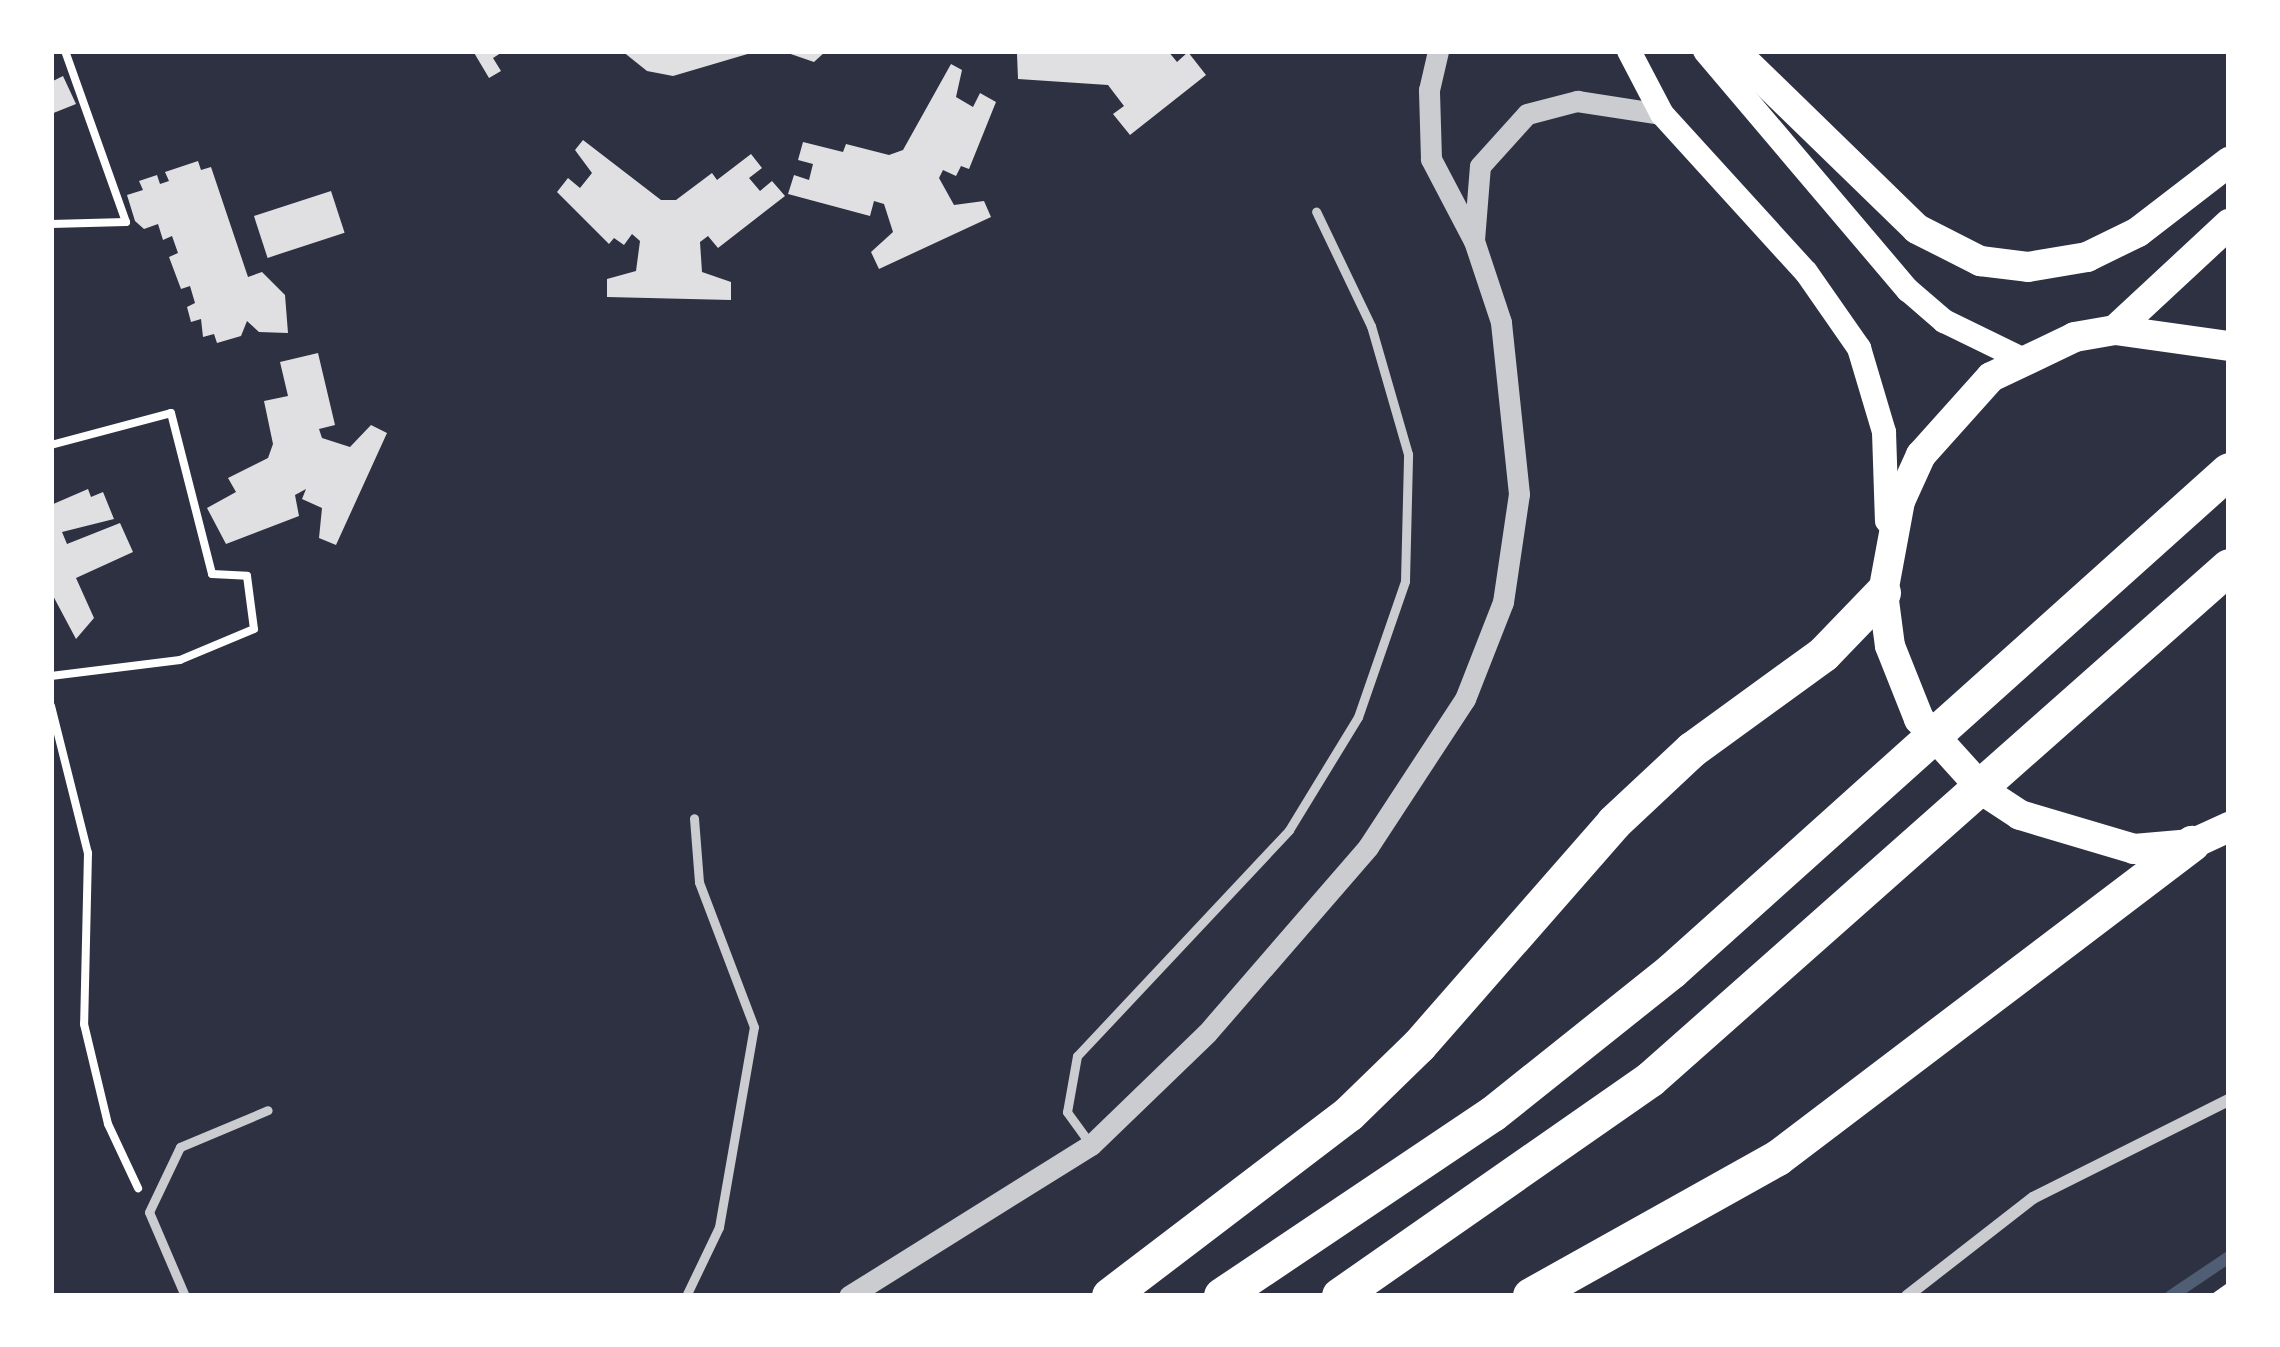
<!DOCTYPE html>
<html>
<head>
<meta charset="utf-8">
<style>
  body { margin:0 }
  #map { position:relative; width:2280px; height:1347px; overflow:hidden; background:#2d3142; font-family:"PT Sans Narrow",sans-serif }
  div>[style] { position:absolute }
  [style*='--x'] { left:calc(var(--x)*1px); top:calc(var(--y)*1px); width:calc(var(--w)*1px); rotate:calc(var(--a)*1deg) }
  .stream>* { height:12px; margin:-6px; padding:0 6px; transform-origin:6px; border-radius:6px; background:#4f5d75 }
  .building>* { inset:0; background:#e0e0e3; transform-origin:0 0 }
  .path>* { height:8px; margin:-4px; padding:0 4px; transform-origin:4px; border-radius:4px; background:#fff }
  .service>* { height:9px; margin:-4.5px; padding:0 4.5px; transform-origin:4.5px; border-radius:4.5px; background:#caccd0 }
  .minor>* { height:12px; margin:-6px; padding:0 6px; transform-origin:6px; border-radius:6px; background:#caccd0 }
  .tertiary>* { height:21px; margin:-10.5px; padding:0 10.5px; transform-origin:10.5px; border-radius:10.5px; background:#caccd0 }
  .secondary>* { height:24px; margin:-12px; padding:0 12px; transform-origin:12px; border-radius:12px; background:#fff }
  .primary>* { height:30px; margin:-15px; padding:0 15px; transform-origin:15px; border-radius:15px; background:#fff }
  .motorway>* { height:36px; margin:-18px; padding:0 18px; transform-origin:18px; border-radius:18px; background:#fff }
  span { translate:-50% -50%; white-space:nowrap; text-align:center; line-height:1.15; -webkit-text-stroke:10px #fff; paint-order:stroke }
  .frame { position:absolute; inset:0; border:54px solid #fff; pointer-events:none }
</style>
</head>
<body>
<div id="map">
  <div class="stream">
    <i style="--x:2171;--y:1296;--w:70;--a:-33.9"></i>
  </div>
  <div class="building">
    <i style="clip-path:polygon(473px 51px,504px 51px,493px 58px,501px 71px,489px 78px)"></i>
    <i style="clip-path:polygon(622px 51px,751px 51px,751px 53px,673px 76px,647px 71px)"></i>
    <i style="clip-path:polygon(782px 51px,826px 51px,814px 62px)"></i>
    <i style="clip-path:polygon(1168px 51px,1177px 62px,1188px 52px,1206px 75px,1130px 135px,1113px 114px,1124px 106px,1108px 85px,1018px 79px,1017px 54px)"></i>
    <i style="clip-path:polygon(951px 64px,962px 70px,956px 97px,973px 107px,980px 93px,996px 102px,969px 169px,961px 166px,956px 176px,943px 170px,939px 178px,954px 205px,984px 201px,991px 217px,879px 269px,871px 252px,893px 232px,884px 204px,874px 201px,870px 216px,788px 194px,794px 175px,809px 180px,813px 164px,798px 160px,803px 142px,843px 152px,846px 144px,889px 155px,903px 150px)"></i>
    <i style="clip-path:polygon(63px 76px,76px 104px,51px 114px,51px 82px)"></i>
    <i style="clip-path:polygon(583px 140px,661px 200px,676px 200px,712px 173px,717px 180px,751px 154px,762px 168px,749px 178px,760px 191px,772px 181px,785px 196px,718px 248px,708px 236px,700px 242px,702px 272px,731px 282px,731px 300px,607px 297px,607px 279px,636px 271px,640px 241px,632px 234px,624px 245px,614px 238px,609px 244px,557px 192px,568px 178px,580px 188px,592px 173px,575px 150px)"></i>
    <i style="clip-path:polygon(198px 161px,201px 170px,211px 167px,248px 277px,262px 272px,285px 295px,288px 333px,259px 332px,247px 321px,241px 336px,217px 343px,214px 334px,203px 337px,201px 319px,191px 322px,187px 307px,195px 303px,190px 286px,181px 289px,169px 257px,178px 253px,172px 236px,163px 240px,158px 224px,144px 229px,135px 221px,127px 195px,143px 190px,139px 181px,157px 175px,160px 184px,169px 181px,165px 172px)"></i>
    <i style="left:331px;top:191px;width:44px;height:81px;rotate:72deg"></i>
    <i style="clip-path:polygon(318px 353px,335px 425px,319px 429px,322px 438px,350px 447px,371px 425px,387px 433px,336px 545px,319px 538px,322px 508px,302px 499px,306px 489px,295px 495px,299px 516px,226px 544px,207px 508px,236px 492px,228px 478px,268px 458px,273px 444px,264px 401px,288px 396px,280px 362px)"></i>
    <i style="clip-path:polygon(88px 489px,91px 497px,103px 492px,114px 519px,62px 532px,67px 544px,120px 523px,133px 552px,76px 578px,94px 618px,76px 639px,51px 592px,51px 505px)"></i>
  </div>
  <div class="path">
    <i style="--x:51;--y:224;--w:75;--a:-1.5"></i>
    <i style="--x:126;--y:222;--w:182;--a:-109.6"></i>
    <i style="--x:51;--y:445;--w:124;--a:-14.9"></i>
    <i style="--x:171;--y:413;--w:166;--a:75.7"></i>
    <i style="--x:212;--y:574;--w:35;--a:3"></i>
    <i style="--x:247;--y:576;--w:53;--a:82.5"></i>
    <i style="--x:254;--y:629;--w:80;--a:157.3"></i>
    <i style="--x:180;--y:660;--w:130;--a:172.9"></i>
    <i style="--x:51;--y:706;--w:152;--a:75.9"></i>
    <i style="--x:88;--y:853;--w:171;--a:91.3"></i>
    <i style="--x:84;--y:1024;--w:103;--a:76.5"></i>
    <i style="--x:108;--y:1124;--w:71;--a:64.9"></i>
    <i style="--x:2216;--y:1296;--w:16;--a:-35"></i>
  </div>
  <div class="service">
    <i style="--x:1091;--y:1145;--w:41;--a:-126"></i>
    <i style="--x:1067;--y:1112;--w:57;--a:-79.9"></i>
    <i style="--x:1077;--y:1056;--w:310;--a:-46.8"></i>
    <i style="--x:1289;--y:830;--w:132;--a:-58.6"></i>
    <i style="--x:1358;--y:717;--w:144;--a:-70.9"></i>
    <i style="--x:1405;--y:581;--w:127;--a:-88.6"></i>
    <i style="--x:1408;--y:454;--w:133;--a:-106.1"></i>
    <i style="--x:1371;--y:326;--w:127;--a:-115.6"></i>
    <i style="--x:185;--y:1296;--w:91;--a:-113.2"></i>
    <i style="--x:149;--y:1212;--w:72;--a:-64.5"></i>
    <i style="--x:180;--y:1147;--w:95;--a:-22.8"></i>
    <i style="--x:686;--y:1296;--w:76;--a:-64.4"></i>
    <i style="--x:719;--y:1227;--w:203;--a:-80.1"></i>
    <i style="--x:754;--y:1027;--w:155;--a:-110.8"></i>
    <i style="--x:699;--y:882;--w:64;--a:-94.5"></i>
  </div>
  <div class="minor">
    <i style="--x:1907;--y:1296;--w:160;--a:-37.9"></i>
    <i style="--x:2033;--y:1198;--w:219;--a:-26.6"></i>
  </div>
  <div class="tertiary">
    <i style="--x:1474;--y:240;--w:74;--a:-85.4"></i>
    <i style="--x:1480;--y:166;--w:70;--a:-47.9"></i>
    <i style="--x:1527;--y:114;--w:52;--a:-14.6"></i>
    <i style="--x:1577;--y:101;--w:86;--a:8.7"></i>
    <i style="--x:849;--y:1296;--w:285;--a:-32"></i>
    <i style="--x:1091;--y:1145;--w:161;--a:-44"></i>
    <i style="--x:1207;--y:1033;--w:246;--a:-49.1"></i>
    <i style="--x:1368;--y:847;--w:177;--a:-56.8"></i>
    <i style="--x:1465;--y:699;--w:104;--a:-68.6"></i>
    <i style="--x:1503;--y:602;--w:109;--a:-81.6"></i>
    <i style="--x:1519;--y:494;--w:173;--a:-96"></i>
    <i style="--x:1501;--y:322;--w:85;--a:-108.4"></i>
    <i style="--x:1474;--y:241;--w:93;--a:-117.7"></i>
    <i style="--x:1431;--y:159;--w:69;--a:-91.7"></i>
    <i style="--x:1429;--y:90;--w:40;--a:-77"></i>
  </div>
  <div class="secondary">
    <i style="--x:1629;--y:51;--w:71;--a:62.4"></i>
    <i style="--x:1662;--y:114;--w:214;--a:47.7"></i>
    <i style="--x:1806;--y:272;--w:93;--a:55.1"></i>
    <i style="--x:1859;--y:348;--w:88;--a:73.4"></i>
    <i style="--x:1884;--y:432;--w:89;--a:88.1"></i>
    <i style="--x:1705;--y:51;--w:314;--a:49.7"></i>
    <i style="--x:1908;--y:290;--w:48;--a:40.7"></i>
    <i style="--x:1944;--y:321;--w:85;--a:26"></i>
  </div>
  <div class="primary">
    <i style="--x:1734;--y:51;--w:255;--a:44.2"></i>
    <i style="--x:1917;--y:229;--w:71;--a:26.9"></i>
    <i style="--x:1980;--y:261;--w:48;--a:7.1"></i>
    <i style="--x:2028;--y:267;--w:60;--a:-9.6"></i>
    <i style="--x:2087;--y:257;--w:57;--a:-26.1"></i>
    <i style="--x:2138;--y:232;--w:115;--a:-37.6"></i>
    <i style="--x:2115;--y:330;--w:156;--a:-42.9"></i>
    <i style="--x:2229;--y:346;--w:115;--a:-172"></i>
    <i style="--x:2115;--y:330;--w:41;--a:170.1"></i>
    <i style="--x:2075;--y:337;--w:93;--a:154.5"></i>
    <i style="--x:1991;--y:377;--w:105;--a:131.9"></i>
    <i style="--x:1921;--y:455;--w:51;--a:114.5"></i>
    <i style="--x:1900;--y:501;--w:94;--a:100.5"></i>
    <i style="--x:1883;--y:593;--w:53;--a:82.5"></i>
    <i style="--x:1890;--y:646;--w:79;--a:68.3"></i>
    <i style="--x:1919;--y:719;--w:98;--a:47.9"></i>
    <i style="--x:1985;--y:792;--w:42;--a:33.3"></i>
    <i style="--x:2020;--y:815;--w:119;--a:16.6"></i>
    <i style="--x:2134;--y:849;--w:58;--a:-4.9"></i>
    <i style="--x:2192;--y:844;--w:41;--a:-24.7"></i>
  </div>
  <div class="motorway">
    <i style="--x:1110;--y:1296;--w:300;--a:-37.3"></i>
    <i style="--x:1349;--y:1114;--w:98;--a:-44.2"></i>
    <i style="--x:1419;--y:1046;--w:296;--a:-48.8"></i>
    <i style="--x:1614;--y:823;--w:107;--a:-43.1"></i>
    <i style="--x:1692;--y:750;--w:163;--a:-36"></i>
    <i style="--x:1824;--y:654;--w:85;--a:-46"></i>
    <i style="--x:1222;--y:1296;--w:326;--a:-33.9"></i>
    <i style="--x:1493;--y:1114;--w:229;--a:-38.6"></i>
    <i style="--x:1672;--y:971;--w:748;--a:-41.91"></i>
    <i style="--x:1340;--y:1296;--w:379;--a:-34.9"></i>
    <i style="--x:1651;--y:1079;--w:772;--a:-41.53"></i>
    <i style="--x:1531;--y:1296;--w:283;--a:-29.2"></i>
    <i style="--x:1778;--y:1158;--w:520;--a:-37.18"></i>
  </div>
  <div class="frame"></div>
</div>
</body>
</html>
